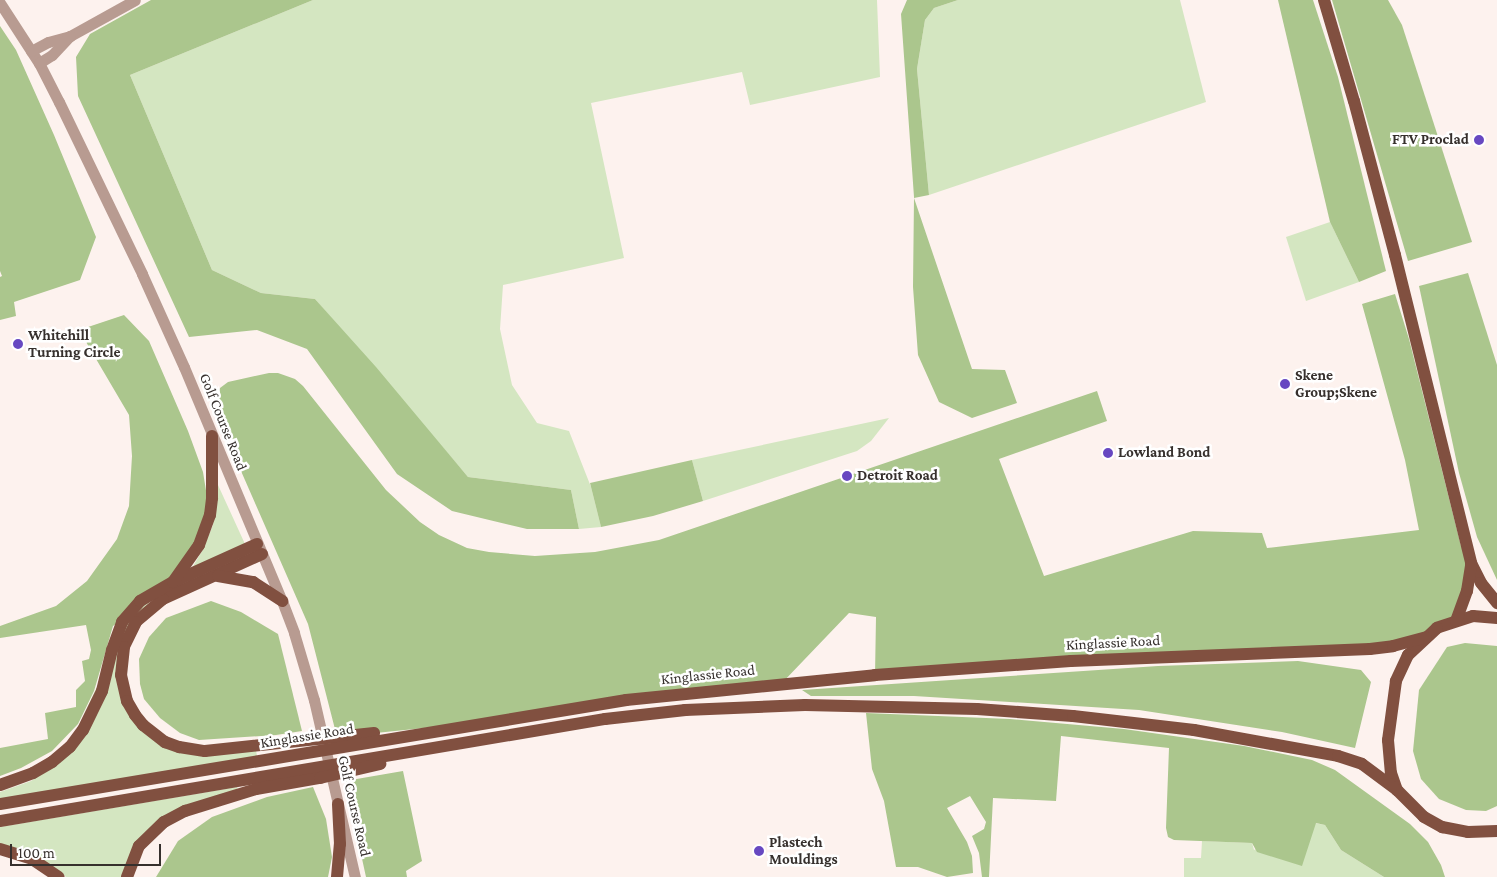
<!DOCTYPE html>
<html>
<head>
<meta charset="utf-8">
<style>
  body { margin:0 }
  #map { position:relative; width:1497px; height:877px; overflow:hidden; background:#fdf2ee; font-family:"Crimson Pro",serif }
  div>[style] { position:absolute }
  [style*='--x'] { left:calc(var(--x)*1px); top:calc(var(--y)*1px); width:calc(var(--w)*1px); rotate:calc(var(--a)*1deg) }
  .green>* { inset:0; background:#d4e6c1 }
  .forest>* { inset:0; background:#abc68d }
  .minor>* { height:11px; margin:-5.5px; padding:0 5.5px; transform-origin:5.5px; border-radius:5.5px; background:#b89b91 }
  .major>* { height:12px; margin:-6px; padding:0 6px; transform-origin:6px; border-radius:6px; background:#815040 }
  .dots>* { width:14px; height:14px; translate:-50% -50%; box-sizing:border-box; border:2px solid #fff; border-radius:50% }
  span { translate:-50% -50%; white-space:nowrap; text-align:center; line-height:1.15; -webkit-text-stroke:5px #fff; paint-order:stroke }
  .poi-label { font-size:15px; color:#36302d; font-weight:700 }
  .right { translate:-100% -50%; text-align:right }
  .left { translate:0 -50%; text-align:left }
  .street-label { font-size:15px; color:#36302d }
  .scale { position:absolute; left:10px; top:844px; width:151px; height:22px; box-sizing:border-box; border:2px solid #36302d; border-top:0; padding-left:6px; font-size:15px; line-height:18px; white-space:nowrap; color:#36302d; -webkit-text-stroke:4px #fff; paint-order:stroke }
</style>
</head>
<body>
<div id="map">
  <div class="green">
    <i style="clip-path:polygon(313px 0,877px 0,880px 77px,750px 105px,742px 72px,591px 103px,624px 258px,503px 285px,500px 329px,512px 385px,537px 423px,569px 431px,591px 487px,601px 527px,579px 529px,571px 490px,468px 477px,315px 299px,261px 293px,212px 270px,130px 75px)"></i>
    <i style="clip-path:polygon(958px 0,1180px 0,1206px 102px,929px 195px,917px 69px,925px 20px,934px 8px)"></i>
    <i style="clip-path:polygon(1330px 222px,1359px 282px,1306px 301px,1286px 237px)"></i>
    <i style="clip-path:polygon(889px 418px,871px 441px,857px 451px,703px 501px,692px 460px)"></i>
    <i style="clip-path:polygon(218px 485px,245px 544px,192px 568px,202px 551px,213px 525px)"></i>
    <i style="clip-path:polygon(156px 596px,133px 619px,122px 700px,178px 752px,195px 755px,256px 750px,257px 756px,0 800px,0 792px,31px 781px,62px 761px,125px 627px,139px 609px)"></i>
    <i style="clip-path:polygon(237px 787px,238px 791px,173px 811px,122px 877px,66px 877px,54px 867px,0 845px,0 827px)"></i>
    <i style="clip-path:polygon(1315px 823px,1325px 825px,1341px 850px,1384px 877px,1184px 877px,1184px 858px,1201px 858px,1202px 841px,1252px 843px,1254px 850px)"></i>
  </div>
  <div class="forest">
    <i style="clip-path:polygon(151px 0,313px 0,130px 75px,212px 270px,261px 293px,315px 299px,376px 367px,468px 477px,571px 490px,579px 529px,527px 529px,452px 511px,397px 474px,307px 349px,257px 330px,189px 337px,78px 96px,76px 57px,90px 34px)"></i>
    <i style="clip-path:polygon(907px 0,958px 0,934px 8px,925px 20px,917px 69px,929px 195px,914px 198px,972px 369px,1005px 370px,1017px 403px,972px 418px,939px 402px,918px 355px,913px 287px,914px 197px,901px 14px)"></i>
    <i style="clip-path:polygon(1278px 0,1313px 0,1338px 77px,1386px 271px,1359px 282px,1330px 222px)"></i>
    <i style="clip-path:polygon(1332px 0,1388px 0,1402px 25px,1472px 242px,1408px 261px)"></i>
    <i style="clip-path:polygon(0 26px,16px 50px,54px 135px,96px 237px,80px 280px,14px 302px,16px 316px,0 320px,0 277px,2px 276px,0 271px)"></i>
    <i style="clip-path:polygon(1468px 273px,1497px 365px,1497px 580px,1477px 537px,1459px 473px,1419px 286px)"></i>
    <i style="clip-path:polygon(1395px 294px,1409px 339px,1461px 546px,1471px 563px,1456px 621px,1412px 642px,875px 675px,876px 617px,849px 613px,781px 684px,492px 721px,337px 737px,308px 624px,241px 471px,217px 398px,220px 388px,228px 382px,269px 373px,278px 373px,295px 379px,303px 386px,386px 490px,420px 522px,439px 535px,467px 548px,489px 552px,535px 556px,595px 552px,659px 540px,1097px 391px,1107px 421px,999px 459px,1044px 576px,1193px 531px,1262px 533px,1267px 548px,1419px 530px,1405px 460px,1362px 304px)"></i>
    <i style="clip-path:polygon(124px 315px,149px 341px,188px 431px,203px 472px,210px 515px,173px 582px,113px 626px,94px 691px,78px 724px,52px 751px,21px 768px,0 776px,0 748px,48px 739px,45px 713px,76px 707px,76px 690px,85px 681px,82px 661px,89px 659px,91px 650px,86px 625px,0 638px,0 626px,56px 606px,87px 581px,117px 539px,129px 506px,132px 456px,129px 415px,79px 330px)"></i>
    <i style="clip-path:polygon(692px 460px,703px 501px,653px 516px,601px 527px,590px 483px)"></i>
    <i style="clip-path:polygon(211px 601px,241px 612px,278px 634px,302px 731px,276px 735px,199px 740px,180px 733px,160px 718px,144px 699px,140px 684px,139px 659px,149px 637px,166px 618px)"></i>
    <i style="clip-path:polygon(1465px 643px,1497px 646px,1497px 806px,1486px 811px,1466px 810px,1439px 799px,1421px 779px,1413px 751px,1419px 690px,1447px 647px)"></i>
    <i style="clip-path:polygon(1298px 661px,1361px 670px,1371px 682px,1355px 748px,1282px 732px,1139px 710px,914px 696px,811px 696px,802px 690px,1158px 666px)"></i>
    <i style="clip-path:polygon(866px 713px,1010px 719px,1124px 729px,1244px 746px,1312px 760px,1335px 770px,1410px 824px,1428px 842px,1441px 865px,1445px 877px,1384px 877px,1341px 850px,1325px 825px,1316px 823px,1302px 866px,1257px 852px,1252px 843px,1174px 840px,1168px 837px,1166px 828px,1169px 748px,1061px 736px,1056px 801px,993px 798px,989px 877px,982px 877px,979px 853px,972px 836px,984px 829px,986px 822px,970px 796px,947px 808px,967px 842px,972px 856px,973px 873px,947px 877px,918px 867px,896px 867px,884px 801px,872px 769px)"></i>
    <i style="clip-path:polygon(403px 771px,422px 861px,406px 871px,407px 877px,366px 877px,345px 781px)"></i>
    <i style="clip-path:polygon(313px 787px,326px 819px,332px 857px,328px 877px,156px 877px,178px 841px,212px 817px,267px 797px)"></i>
  </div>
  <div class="minor">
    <i style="--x:0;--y:3;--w:72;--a:57"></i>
    <i style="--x:39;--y:63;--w:44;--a:62.9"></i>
    <i style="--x:59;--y:102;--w:191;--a:64.2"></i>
    <i style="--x:142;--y:274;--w:102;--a:65.7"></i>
    <i style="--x:184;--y:367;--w:254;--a:67.3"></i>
    <i style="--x:282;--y:601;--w:34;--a:69"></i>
    <i style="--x:294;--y:633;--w:70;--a:73.4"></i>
    <i style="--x:314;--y:700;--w:182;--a:77"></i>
    <i style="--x:31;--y:51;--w:19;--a:-28"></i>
    <i style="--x:48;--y:42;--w:23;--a:-15"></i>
    <i style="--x:70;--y:36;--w:74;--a:-29"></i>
    <i style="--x:39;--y:63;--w:15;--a:-32"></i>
    <i style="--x:52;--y:55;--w:26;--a:-47"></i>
  </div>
  <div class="major">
    <i style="--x:1324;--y:0;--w:105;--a:73.5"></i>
    <i style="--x:1354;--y:101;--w:159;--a:75.1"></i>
    <i style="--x:1395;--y:255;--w:317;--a:76.1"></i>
    <i style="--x:1471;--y:563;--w:22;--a:63"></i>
    <i style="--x:1481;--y:583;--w:26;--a:51"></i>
    <i style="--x:262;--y:554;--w:109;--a:155.6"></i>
    <i style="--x:163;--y:599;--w:35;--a:140"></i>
    <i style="--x:136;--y:622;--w:28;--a:116"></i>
    <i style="--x:124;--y:647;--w:28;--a:96"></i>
    <i style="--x:121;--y:675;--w:27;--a:77"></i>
    <i style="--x:127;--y:701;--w:16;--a:60"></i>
    <i style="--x:135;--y:715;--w:13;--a:51"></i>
    <i style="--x:143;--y:725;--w:28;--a:38"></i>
    <i style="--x:165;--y:742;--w:15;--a:20"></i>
    <i style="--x:179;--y:747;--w:26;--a:9"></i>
    <i style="--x:205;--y:751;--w:170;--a:-6.1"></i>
    <i style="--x:218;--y:576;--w:36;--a:10"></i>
    <i style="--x:253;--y:582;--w:35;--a:33"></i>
    <i style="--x:175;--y:581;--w:90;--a:-24.3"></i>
    <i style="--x:1497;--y:618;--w:24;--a:-175"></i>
    <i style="--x:1473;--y:616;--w:38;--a:162"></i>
    <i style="--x:1437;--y:628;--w:40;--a:137"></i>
    <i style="--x:1408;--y:655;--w:29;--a:115"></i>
    <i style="--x:1396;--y:681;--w:60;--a:97.7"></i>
    <i style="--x:1388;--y:740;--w:33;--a:85"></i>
    <i style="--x:1391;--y:773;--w:18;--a:71"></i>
    <i style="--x:1397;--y:790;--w:38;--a:45"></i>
    <i style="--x:1424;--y:817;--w:21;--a:29"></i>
    <i style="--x:1442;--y:827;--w:26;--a:11"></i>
    <i style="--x:1468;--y:832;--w:29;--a:-2"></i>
    <i style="--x:1456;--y:621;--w:32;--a:-70"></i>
    <i style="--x:1467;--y:591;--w:26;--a:-81"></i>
    <i style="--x:0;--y:785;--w:35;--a:-20"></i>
    <i style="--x:33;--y:773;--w:22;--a:-30"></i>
    <i style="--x:52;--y:762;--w:23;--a:-40"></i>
    <i style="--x:70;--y:747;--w:21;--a:-53"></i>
    <i style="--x:83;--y:730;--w:43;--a:-64"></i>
    <i style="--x:102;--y:691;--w:42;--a:-76.3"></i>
    <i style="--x:112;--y:650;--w:30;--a:-70"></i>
    <i style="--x:122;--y:622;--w:28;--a:-49"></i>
    <i style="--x:140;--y:601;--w:38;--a:-30"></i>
    <i style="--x:173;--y:582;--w:45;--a:-54.9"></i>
    <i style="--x:199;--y:545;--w:32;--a:-70"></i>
    <i style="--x:210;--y:515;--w:17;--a:-83"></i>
    <i style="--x:212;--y:498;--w:62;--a:-90"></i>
    <i style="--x:0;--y:804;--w:635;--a:-9.43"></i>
    <i style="--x:626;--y:700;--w:250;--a:-5.7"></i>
    <i style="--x:875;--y:675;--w:196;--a:-4.1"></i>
    <i style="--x:1071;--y:661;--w:299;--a:-2.3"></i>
    <i style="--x:1370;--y:649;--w:23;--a:-7"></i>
    <i style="--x:1393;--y:646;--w:34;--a:-15"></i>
    <i style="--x:0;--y:821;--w:614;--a:-9.57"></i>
    <i style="--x:605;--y:719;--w:81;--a:-6.4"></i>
    <i style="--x:685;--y:710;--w:120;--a:-2.4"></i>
    <i style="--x:805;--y:705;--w:172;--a:1.3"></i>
    <i style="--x:977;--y:709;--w:96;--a:4.2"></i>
    <i style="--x:1073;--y:716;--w:122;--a:6.6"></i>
    <i style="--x:1194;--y:730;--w:146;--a:10.2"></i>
    <i style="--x:1338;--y:756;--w:25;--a:18"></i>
    <i style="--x:1362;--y:764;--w:44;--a:36.6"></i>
    <i style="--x:0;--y:849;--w:34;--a:17"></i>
    <i style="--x:32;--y:859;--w:32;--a:34"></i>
    <i style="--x:127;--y:877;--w:33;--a:-69"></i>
    <i style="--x:139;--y:846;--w:35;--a:-44"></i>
    <i style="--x:164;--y:822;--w:24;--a:-28"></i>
    <i style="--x:185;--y:811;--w:74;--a:-17.2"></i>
    <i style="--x:256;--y:789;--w:65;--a:-9.8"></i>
    <i style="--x:320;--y:778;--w:62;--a:-13.1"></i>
    <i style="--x:337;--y:877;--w:33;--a:-85"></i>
    <i style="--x:340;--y:844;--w:40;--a:-92.9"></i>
  </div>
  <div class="dots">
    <i style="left:1479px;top:140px;background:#6748c1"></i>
    <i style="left:18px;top:344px;background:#6748c1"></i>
    <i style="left:1285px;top:384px;background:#6748c1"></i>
    <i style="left:1108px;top:453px;background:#6748c1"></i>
    <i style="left:847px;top:476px;background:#6748c1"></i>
    <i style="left:759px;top:851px;background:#6748c1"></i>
  </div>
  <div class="poi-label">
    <span class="right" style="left:1469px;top:140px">FTV Proclad</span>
    <span class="left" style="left:28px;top:344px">Whitehill<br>Turning Circle</span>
    <span class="left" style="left:1295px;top:384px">Skene<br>Group;Skene</span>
    <span class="left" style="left:1118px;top:453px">Lowland Bond</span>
    <span class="left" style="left:857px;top:476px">Detroit Road</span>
    <span class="left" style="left:769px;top:851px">Plastech<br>Mouldings</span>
  </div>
  <div class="street-label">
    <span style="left:223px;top:422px;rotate:68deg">Golf Course Road</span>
    <span style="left:1113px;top:643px;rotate:-3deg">Kinglassie Road</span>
    <span style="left:708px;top:675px;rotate:-6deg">Kinglassie Road</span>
    <span style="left:307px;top:736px;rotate:-9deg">Kinglassie Road</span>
    <span style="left:354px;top:806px;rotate:77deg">Golf Course Road</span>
  </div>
  <div class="scale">100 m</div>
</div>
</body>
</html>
